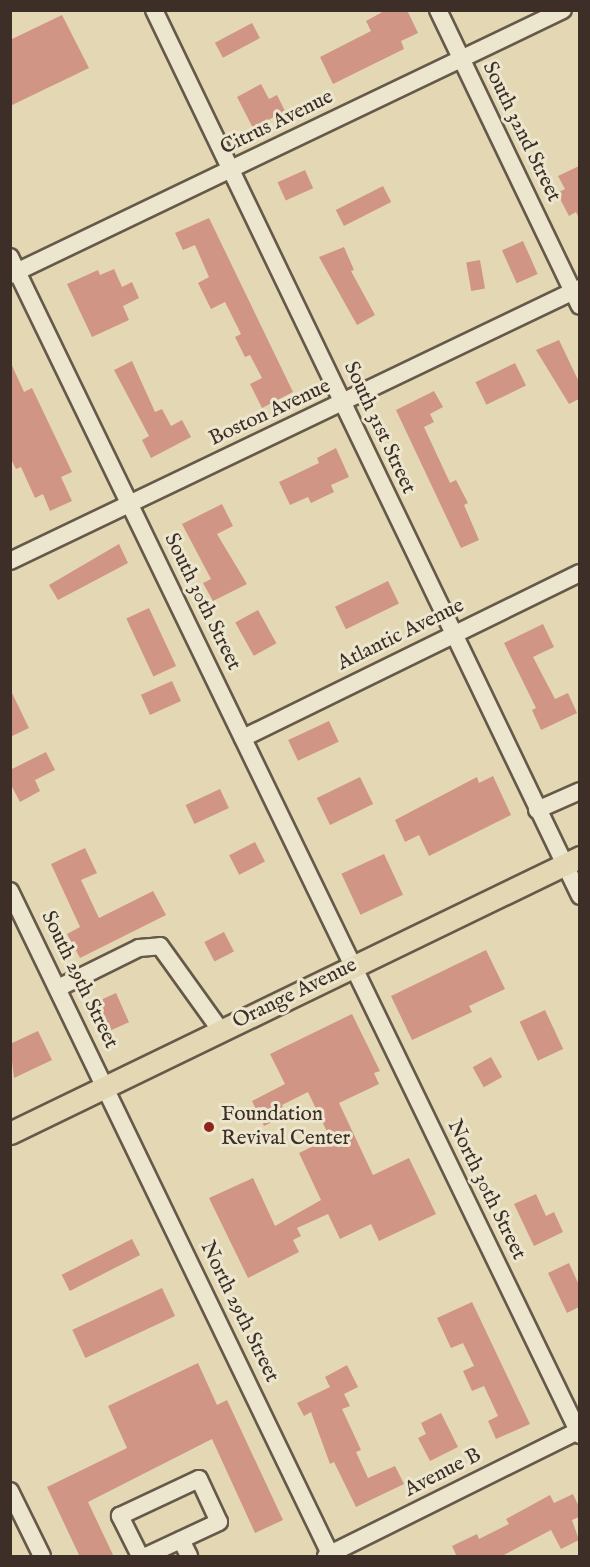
<!DOCTYPE html>
<html>
<head>
<meta charset="utf-8">
<style>
  body { margin:0 }
  #map { position:relative; width:590px; height:1567px; overflow:hidden; background:#e3d8b3; font-family:"IM FELL English",serif }
  div>[style] { position:absolute }
  [style*='--x'] { left:calc(var(--x)*1px); top:calc(var(--y)*1px); width:calc(var(--w)*1px); rotate:calc(var(--a)*1deg) }
  .building>* { inset:0; background:#d19585; transform-origin:0 0 }
  .roads { filter:drop-shadow(2px 0 #66594a) drop-shadow(-2px 0 #66594a) drop-shadow(0 2px #66594a) drop-shadow(0 -2px #66594a) }
  .minor>* { height:16px; margin:-8px; padding:0 8px; transform-origin:8px; border-radius:8px; background:#ede6ce }
  .major>* { height:21px; margin:-10.5px; padding:0 10.5px; transform-origin:10.5px; border-radius:10.5px; background:#e3d8b3 }
  .dots>* { width:16px; height:16px; translate:-50% -50%; box-sizing:border-box; border:3px solid #ede6ce; border-radius:50% }
  span { translate:-50% -50%; white-space:nowrap; text-align:center; line-height:1.15; -webkit-text-stroke:6px #ede6ce; paint-order:stroke }
  .street-label { font-size:21px; color:#3d2f27 }
  .poi-label { font-size:21px; color:#3d2f27 }
  .left { translate:0 -50%; text-align:left }
  .frame { position:absolute; inset:0; border:12px solid #3d2f27; pointer-events:none }
</style>
</head>
<body>
<div id="map">
  <div class="building">
    <i style="clip-path:polygon(386px 10px,407px 10px,418px 33px,401px 41px,404px 49px,333px 84px,320px 57px,371px 31px,366px 21px)"></i>
    <i style="clip-path:polygon(62px 15px,89px 68px,10px 106px,10px 40px)"></i>
    <i style="left:252px;top:23px;width:17px;height:42px;rotate:62deg"></i>
    <i style="clip-path:polygon(261px 84px,269px 99px,277px 95px,285px 111px,253px 128px,237px 97px)"></i>
    <i style="clip-path:polygon(579px 166px,579px 218px,576px 212px,569px 216px,557px 193px,565px 189px,558px 176px)"></i>
    <i style="left:305px;top:170px;width:20px;height:30px;rotate:66deg"></i>
    <i style="left:383px;top:186px;width:18px;height:53px;rotate:63deg"></i>
    <i style="clip-path:polygon(209px 218px,293px 392px,262px 408px,250px 384px,262px 378px,250px 355px,245px 357px,235px 337px,241px 334px,225px 302px,211px 309px,198px 283px,209px 277px,195px 245px,183px 250px,175px 233px)"></i>
    <i style="left:523px;top:241px;width:36px;height:23px;rotate:66deg"></i>
    <i style="clip-path:polygon(344px 247px,354px 270px,351px 271px,375px 315px,357px 325px,319px 257px)"></i>
    <i style="left:480px;top:260px;width:29px;height:14px;rotate:80deg"></i>
    <i style="clip-path:polygon(114px 269px,122px 287px,132px 282px,139px 298px,123px 306px,129px 320px,92px 337px,67px 284px,98px 270px,100px 275px)"></i>
    <i style="clip-path:polygon(559px 340px,579px 382px,579px 399px,569px 404px,536px 350px)"></i>
    <i style="clip-path:polygon(10px 361px,24px 392px,32px 388px,72px 472px,61px 477px,72px 501px,50px 511px,43px 494px,35px 498px,21px 467px,16px 469px,10px 457px)"></i>
    <i style="clip-path:polygon(132px 361px,155px 412px,162px 409px,171px 426px,182px 420px,191px 437px,151px 458px,142px 440px,149px 436px,114px 370px)"></i>
    <i style="left:515px;top:363px;width:25px;height:44px;rotate:64deg"></i>
    <i style="clip-path:polygon(434px 391px,443px 407px,430px 414px,434px 422px,424px 427px,450px 483px,456px 480px,468px 503px,464px 505px,479px 540px,461px 548px,396px 410px)"></i>
    <i style="clip-path:polygon(336px 448px,349px 477px,331px 485px,334px 492px,311px 503px,308px 497px,290px 505px,279px 482px,319px 463px,317px 458px)"></i>
    <i style="clip-path:polygon(222px 504px,233px 526px,217px 534px,247px 584px,213px 601px,203px 583px,211px 579px,182px 524px)"></i>
    <i style="clip-path:polygon(119px 544px,128px 563px,58px 600px,49px 585px)"></i>
    <i style="left:388px;top:581px;width:25px;height:59px;rotate:64deg"></i>
    <i style="left:149px;top:608px;width:64px;height:25px;rotate:65deg"></i>
    <i style="left:258px;top:610px;width:38px;height:26px;rotate:61deg"></i>
    <i style="clip-path:polygon(543px 624px,554px 647px,533px 657px,555px 699px,568px 693px,577px 713px,541px 730px,532px 710px,536px 708px,504px 643px)"></i>
    <i style="left:172px;top:681px;width:22px;height:34px;rotate:66deg"></i>
    <i style="clip-path:polygon(10px 689px,29px 728px,10px 737px)"></i>
    <i style="left:329px;top:721px;width:23px;height:45px;rotate:65deg"></i>
    <i style="clip-path:polygon(46px 752px,55px 770px,35px 780px,40px 791px,20px 802px,10px 783px,10px 770px)"></i>
    <i style="clip-path:polygon(493px 776px,511px 815px,429px 856px,419px 835px,405px 842px,395px 820px,477px 777px,479px 783px)"></i>
    <i style="left:360px;top:777px;width:30px;height:48px;rotate:64deg"></i>
    <i style="left:220px;top:789px;width:21px;height:38px;rotate:65deg"></i>
    <i style="left:255px;top:842px;width:22px;height:29px;rotate:63deg"></i>
    <i style="clip-path:polygon(85px 848px,97px 873px,81px 880px,99px 918px,153px 891px,166px 915px,80px 958px,67px 934px,80px 927px,51px 864px)"></i>
    <i style="left:384px;top:854px;width:45px;height:47px;rotate:65deg"></i>
    <i style="left:224px;top:932px;width:22px;height:22px;rotate:63deg"></i>
    <i style="clip-path:polygon(486px 950px,505px 989px,469px 1006px,472px 1012px,412px 1040px,391px 996px)"></i>
    <i style="left:116px;top:993px;width:32px;height:20px;rotate:66deg"></i>
    <i style="left:545px;top:1010px;width:43px;height:28px;rotate:65deg"></i>
    <i style="clip-path:polygon(352px 1014px,380px 1071px,374px 1073px,379px 1084px,339px 1103px,373px 1175px,409px 1158px,436px 1214px,379px 1241px,371px 1224px,340px 1239px,328px 1214px,297px 1228px,301px 1236px,293px 1240px,299px 1252px,248px 1278px,209px 1198px,253px 1178px,275px 1226px,321px 1200px,299px 1153px,330px 1138px,308px 1092px,282px 1105px,287px 1115px,264px 1126px,252px 1101px,285px 1084px,270px 1054px)"></i>
    <i style="clip-path:polygon(38px 1031px,52px 1060px,14px 1078px,10px 1044px)"></i>
    <i style="left:491px;top:1057px;width:23px;height:21px;rotate:61deg"></i>
    <i style="clip-path:polygon(536px 1194px,546px 1216px,554px 1212px,563px 1232px,534px 1246px,514px 1204px)"></i>
    <i style="left:132px;top:1239px;width:18px;height:79px;rotate:63deg"></i>
    <i style="clip-path:polygon(569px 1263px,579px 1285px,579px 1307px,567px 1313px,548px 1273px)"></i>
    <i style="left:162px;top:1288px;width:31px;height:99px;rotate:65deg"></i>
    <i style="clip-path:polygon(472px 1302px,530px 1424px,496px 1439px,488px 1421px,498px 1416px,484px 1386px,472px 1391px,463px 1371px,474px 1366px,463px 1343px,451px 1348px,437px 1318px)"></i>
    <i style="clip-path:polygon(198px 1363px,217px 1405px,227px 1400px,283px 1520px,255px 1533px,212px 1439px,88px 1502px,114px 1557px,80px 1557px,47px 1487px,127px 1448px,108px 1406px)"></i>
    <i style="clip-path:polygon(347px 1365px,358px 1387px,344px 1394px,350px 1406px,342px 1409px,361px 1450px,356px 1452px,368px 1478px,395px 1466px,404px 1484px,356px 1507px,334px 1462px,330px 1464px,311px 1412px,304px 1416px,297px 1403px,330px 1387px,325px 1377px)"></i>
    <i style="clip-path:polygon(441px 1413px,458px 1447px,430px 1461px,418px 1438px,426px 1434px,421px 1423px)"></i>
    <i style="clip-path:polygon(573px 1494px,579px 1507px,579px 1517px,572px 1520px,579px 1540px,561px 1549px,551px 1530px,500px 1557px,457px 1557px,452px 1546px,477px 1534px,479px 1539px,509px 1524px,506px 1519px,550px 1495px,554px 1503px)"></i>
  </div>
  <div class="roads">
    <div class="minor">
      <i style="--x:154;--y:10;--w:983;--a:64.32"></i>
      <i style="--x:438;--y:10;--w:328;--a:64.4"></i>
      <i style="--x:10;--y:257;--w:1309;--a:64.18"></i>
      <i style="--x:10;--y:275;--w:613;--a:-25.6"></i>
      <i style="--x:10;--y:561;--w:632;--a:-25.59"></i>
      <i style="--x:243;--y:738;--w:375;--a:-26.1"></i>
      <i style="--x:537;--y:810;--w:47;--a:-23.8"></i>
      <i style="--x:10;--y:891;--w:738;--a:64.23"></i>
      <i style="--x:58;--y:988;--w:90;--a:-26.3"></i>
      <i style="--x:139;--y:948;--w:21;--a:-5"></i>
      <i style="--x:160;--y:946;--w:105;--a:54.3"></i>
      <i style="--x:10;--y:1491;--w:72;--a:63.8"></i>
      <i style="--x:181;--y:1540;--w:18;--a:63"></i>
      <i style="--x:140;--y:1556;--w:45;--a:-116.6"></i>
      <i style="--x:120;--y:1516;--w:87;--a:-25.1"></i>
      <i style="--x:199;--y:1479;--w:47;--a:65.1"></i>
      <i style="--x:219;--y:1522;--w:81;--a:155"></i>
      <i style="--x:326;--y:1556;--w:284;--a:-26.4"></i>
    </div>
    <div class="major">
      <i style="--x:10;--y:1133;--w:633;--a:-25.84"></i>
    </div>
  </div>
  <div class="dots">
    <i style="left:209px;top:1127px;background:#8f2418"></i>
  </div>
  <div class="street-label">
    <span style="left:277px;top:123px;rotate:-26deg">Citrus Avenue</span>
    <span style="left:521px;top:132px;rotate:64deg">South 32nd Street</span>
    <span style="left:270px;top:413px;rotate:-25deg">Boston Avenue</span>
    <span style="left:379px;top:428px;rotate:65deg">South 31st Street</span>
    <span style="left:202px;top:602px;rotate:64deg">South 30th Street</span>
    <span style="left:401px;top:635px;rotate:-26deg">Atlantic Avenue</span>
    <span style="left:79px;top:980px;rotate:64deg">South 29th Street</span>
    <span style="left:295px;top:994px;rotate:-26deg">Orange Avenue</span>
    <span style="left:486px;top:1190px;rotate:64deg">North 30th Street</span>
    <span style="left:239px;top:1312px;rotate:64deg">North 29th Street</span>
    <span style="left:443px;top:1473px;rotate:-27deg">Avenue B</span>
  </div>
  <div class="poi-label">
    <span class="left" style="left:221px;top:1127px">Foundation<br>Revival Center</span>
  </div>
  <div class="frame"></div>
</div>
</body>
</html>
